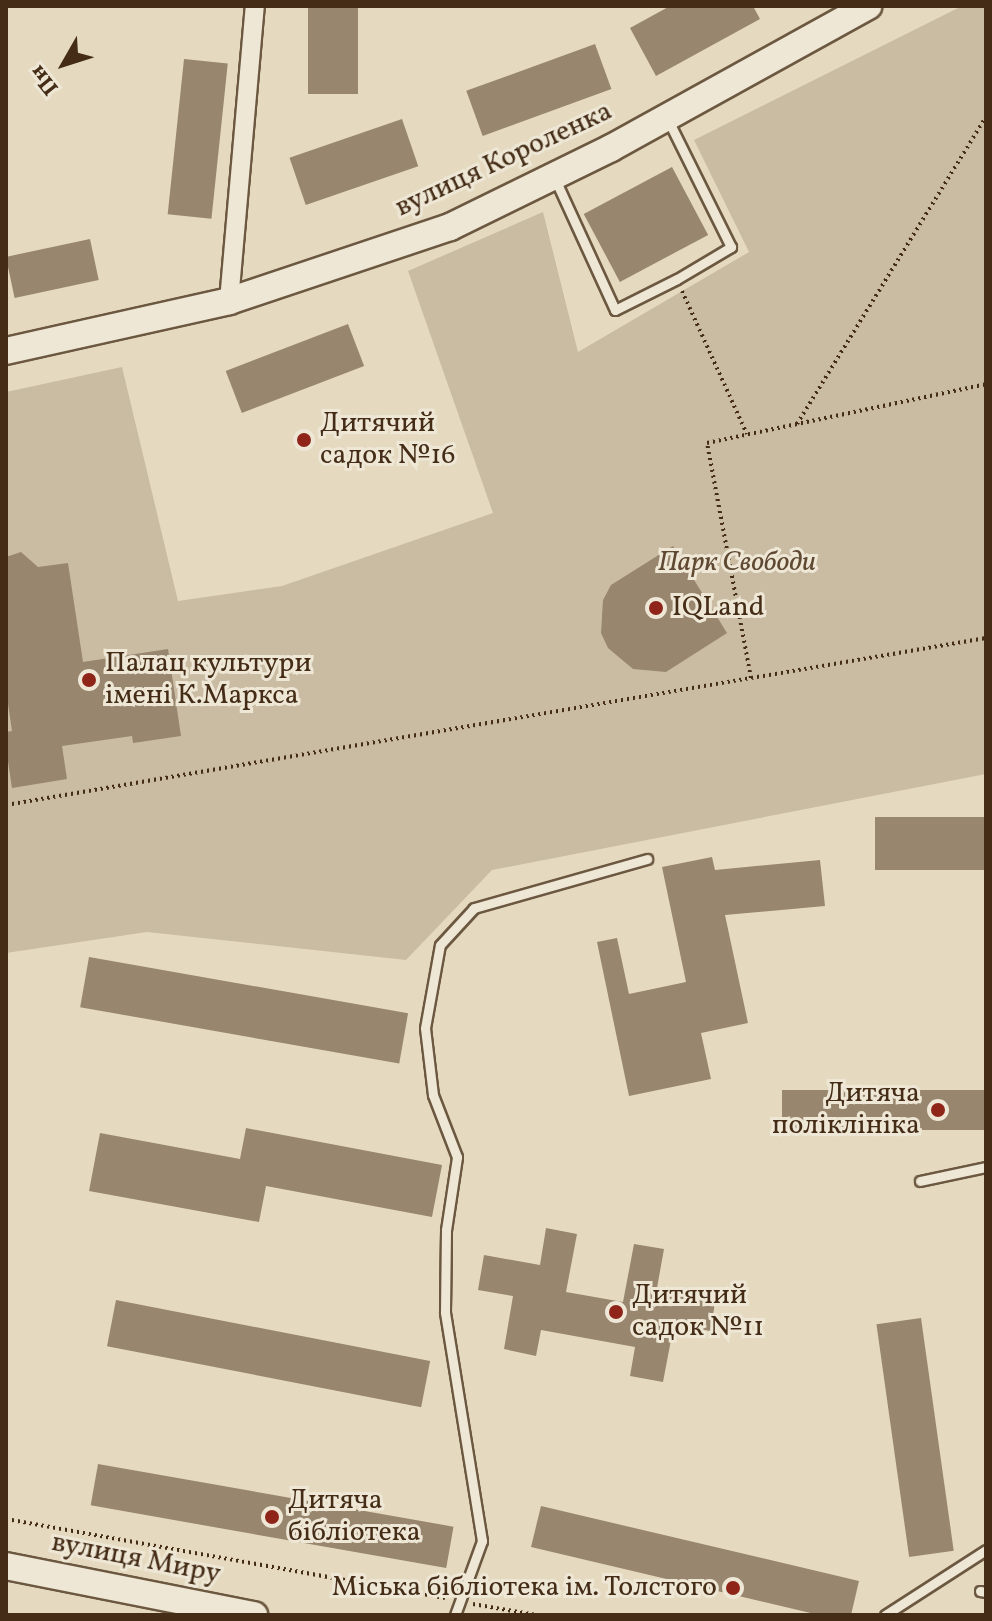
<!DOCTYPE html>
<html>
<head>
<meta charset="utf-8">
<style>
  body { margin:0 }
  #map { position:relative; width:992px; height:1621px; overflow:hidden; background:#e5dac0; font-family:Vollkorn,serif }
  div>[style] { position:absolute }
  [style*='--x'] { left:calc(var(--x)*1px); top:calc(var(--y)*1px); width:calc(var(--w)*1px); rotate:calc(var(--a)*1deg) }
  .green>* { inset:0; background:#cabca3 }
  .building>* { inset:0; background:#98866e; transform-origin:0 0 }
  .path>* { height:4px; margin-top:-2px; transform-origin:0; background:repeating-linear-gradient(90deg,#442c16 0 2px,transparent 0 6px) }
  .roads { filter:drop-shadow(2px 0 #6c5840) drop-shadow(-2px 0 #6c5840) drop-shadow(0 2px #6c5840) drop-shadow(0 -2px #6c5840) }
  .lane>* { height:9px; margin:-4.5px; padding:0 4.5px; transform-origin:4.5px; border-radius:4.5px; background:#eee7d6 }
  .street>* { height:18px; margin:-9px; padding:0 9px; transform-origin:9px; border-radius:9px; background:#eee7d6 }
  .secondary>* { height:26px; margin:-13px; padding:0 13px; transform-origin:13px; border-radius:13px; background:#eee7d6 }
  .dots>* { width:22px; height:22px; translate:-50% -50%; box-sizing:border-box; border:4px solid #eee7d6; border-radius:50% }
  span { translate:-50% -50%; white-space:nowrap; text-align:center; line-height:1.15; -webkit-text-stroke:6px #eee7d6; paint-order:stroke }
  .street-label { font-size:28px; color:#442c16 }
  .poi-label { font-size:28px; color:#442c16 }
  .left { translate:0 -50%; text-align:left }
  .right { translate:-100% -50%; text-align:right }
  .park-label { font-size:28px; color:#5f4932; font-style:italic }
  .frame { position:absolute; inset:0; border:8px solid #442c16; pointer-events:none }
  .north { position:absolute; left:24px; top:24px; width:80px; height:80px; -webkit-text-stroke:6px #eee7d6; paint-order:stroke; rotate:231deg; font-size:22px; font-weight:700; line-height:32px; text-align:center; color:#442c16 }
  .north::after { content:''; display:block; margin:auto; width:28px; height:36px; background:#442c16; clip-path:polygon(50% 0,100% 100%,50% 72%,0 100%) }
</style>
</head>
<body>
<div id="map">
  <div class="green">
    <i style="clip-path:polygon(962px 6px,986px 6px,986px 774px,492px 870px,406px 960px,147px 932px,6px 953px,6px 392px,122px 367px,178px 601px,282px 586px,493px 513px,408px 271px,543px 212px,578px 352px,749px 252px,694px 140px)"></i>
  </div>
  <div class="building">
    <i style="left:308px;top:6px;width:50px;height:88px"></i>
    <i style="clip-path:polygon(670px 6px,753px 6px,760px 19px,656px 76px,630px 28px)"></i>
    <i style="left:595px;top:44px;width:48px;height:137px;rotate:70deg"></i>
    <i style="left:184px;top:59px;width:44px;height:156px;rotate:6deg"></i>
    <i style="left:402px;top:119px;width:50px;height:119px;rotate:71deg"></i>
    <i style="left:672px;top:167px;width:77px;height:100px;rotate:62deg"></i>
    <i style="left:90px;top:239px;width:42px;height:86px;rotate:78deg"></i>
    <i style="left:348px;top:324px;width:45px;height:131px;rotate:69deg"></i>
    <i style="clip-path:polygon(673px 546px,727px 633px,666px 672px,633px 669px,608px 648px,601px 633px,603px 600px,611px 585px)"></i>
    <i style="clip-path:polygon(21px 552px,38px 567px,68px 563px,83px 662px,168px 649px,181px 736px,133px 743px,132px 736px,62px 746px,67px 779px,12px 788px,6px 748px,6px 732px,12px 731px,6px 690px,6px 557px)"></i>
    <i style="left:986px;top:817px;width:53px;height:111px;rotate:90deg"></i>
    <i style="clip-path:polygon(712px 857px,715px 870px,820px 860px,825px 906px,725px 915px,748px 1023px,701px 1033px,711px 1079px,629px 1096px,597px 942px,617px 938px,629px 994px,686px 982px,662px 867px)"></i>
    <i style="left:89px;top:957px;width:324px;height:51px;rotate:10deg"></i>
    <i style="left:986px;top:1090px;width:40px;height:204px;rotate:90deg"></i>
    <i style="clip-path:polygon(246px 1128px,442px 1165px,432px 1217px,266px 1186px,259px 1222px,89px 1191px,100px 1133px,240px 1159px)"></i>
    <i style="clip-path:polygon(546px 1228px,577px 1234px,566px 1292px,623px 1302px,634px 1244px,664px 1249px,657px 1288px,716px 1298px,710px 1331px,674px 1324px,663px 1382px,630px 1376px,635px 1347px,541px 1330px,536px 1356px,504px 1349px,513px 1296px,478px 1290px,484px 1255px,540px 1265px)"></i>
    <i style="left:116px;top:1300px;width:320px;height:47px;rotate:11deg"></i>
    <i style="left:921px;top:1318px;width:235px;height:45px;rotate:82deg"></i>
    <i style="left:98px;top:1464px;width:361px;height:42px;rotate:10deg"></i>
    <i style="clip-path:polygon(541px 1506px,859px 1581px,851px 1615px,819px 1615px,531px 1547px)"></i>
  </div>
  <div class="path">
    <i style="--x:682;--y:291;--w:157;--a:65.6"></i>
    <i style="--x:797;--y:424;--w:361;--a:-58.4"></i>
    <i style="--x:751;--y:678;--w:239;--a:-100.6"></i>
    <i style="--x:707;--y:443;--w:285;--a:-11.9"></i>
    <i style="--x:6;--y:805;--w:994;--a:-9.67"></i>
    <i style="--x:6;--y:1519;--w:446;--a:10.2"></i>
    <i style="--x:473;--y:1604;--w:64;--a:9.9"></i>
  </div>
  <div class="roads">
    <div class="lane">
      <i style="--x:555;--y:179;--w:144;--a:65.4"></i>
      <i style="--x:615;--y:310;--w:69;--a:-26.6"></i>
      <i style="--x:677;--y:279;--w:63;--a:-30.7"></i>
      <i style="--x:731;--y:247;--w:142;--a:-116.4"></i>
      <i style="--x:920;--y:1181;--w:67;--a:-12"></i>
      <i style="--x:980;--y:1591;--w:6;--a:9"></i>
      <i style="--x:455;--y:1615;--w:79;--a:-70"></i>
      <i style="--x:482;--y:1541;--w:232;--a:-99.2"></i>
      <i style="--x:445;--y:1312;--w:82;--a:-89.3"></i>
      <i style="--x:446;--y:1230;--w:74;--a:-81.4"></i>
      <i style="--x:457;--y:1157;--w:66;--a:-111.2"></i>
      <i style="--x:433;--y:1095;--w:67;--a:-96.8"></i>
      <i style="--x:425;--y:1028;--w:84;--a:-79.8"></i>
      <i style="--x:440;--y:945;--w:50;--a:-47.4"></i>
      <i style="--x:474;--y:908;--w:180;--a:-15.8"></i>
      <i style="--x:885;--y:1615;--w:120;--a:-32.8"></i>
    </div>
    <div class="street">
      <i style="--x:229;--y:301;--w:296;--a:-85"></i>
    </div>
    <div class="secondary">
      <i style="--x:6;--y:351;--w:229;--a:-12.6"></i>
      <i style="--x:229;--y:301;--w:233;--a:-18.5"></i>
      <i style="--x:450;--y:227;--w:179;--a:-26.1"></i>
      <i style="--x:611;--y:148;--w:294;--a:-28.9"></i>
      <i style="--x:6;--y:1566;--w:253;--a:11.2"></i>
    </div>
  </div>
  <div class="dots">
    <i style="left:304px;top:440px;background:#8f2418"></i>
    <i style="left:656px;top:608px;background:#8f2418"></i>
    <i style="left:89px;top:680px;background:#8f2418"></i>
    <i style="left:938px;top:1110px;background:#8f2418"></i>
    <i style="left:616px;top:1312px;background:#8f2418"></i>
    <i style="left:272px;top:1517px;background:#8f2418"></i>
    <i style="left:733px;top:1588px;background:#8f2418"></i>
  </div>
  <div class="street-label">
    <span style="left:504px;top:160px;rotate:-25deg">вулиця Короленка</span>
    <span style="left:136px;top:1559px;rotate:11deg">вулиця Миру</span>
  </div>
  <div class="poi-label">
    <span class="left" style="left:320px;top:440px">Дитячий<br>садок №16</span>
    <span class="left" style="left:672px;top:608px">IQLand</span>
    <span class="left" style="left:105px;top:680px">Палац культури<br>імені К.Маркса</span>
    <span class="right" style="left:920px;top:1110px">Дитяча<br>поліклініка</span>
    <span class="left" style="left:632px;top:1312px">Дитячий<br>садок №11</span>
    <span class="left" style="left:288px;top:1517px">Дитяча<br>бібліотека</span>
    <span class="right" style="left:717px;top:1588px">Міська бібліотека ім. Толстого</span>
  </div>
  <div class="park-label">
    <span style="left:737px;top:563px">Парк Свободи</span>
  </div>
  <div class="frame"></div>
  <div class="north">Пн</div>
</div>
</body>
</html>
